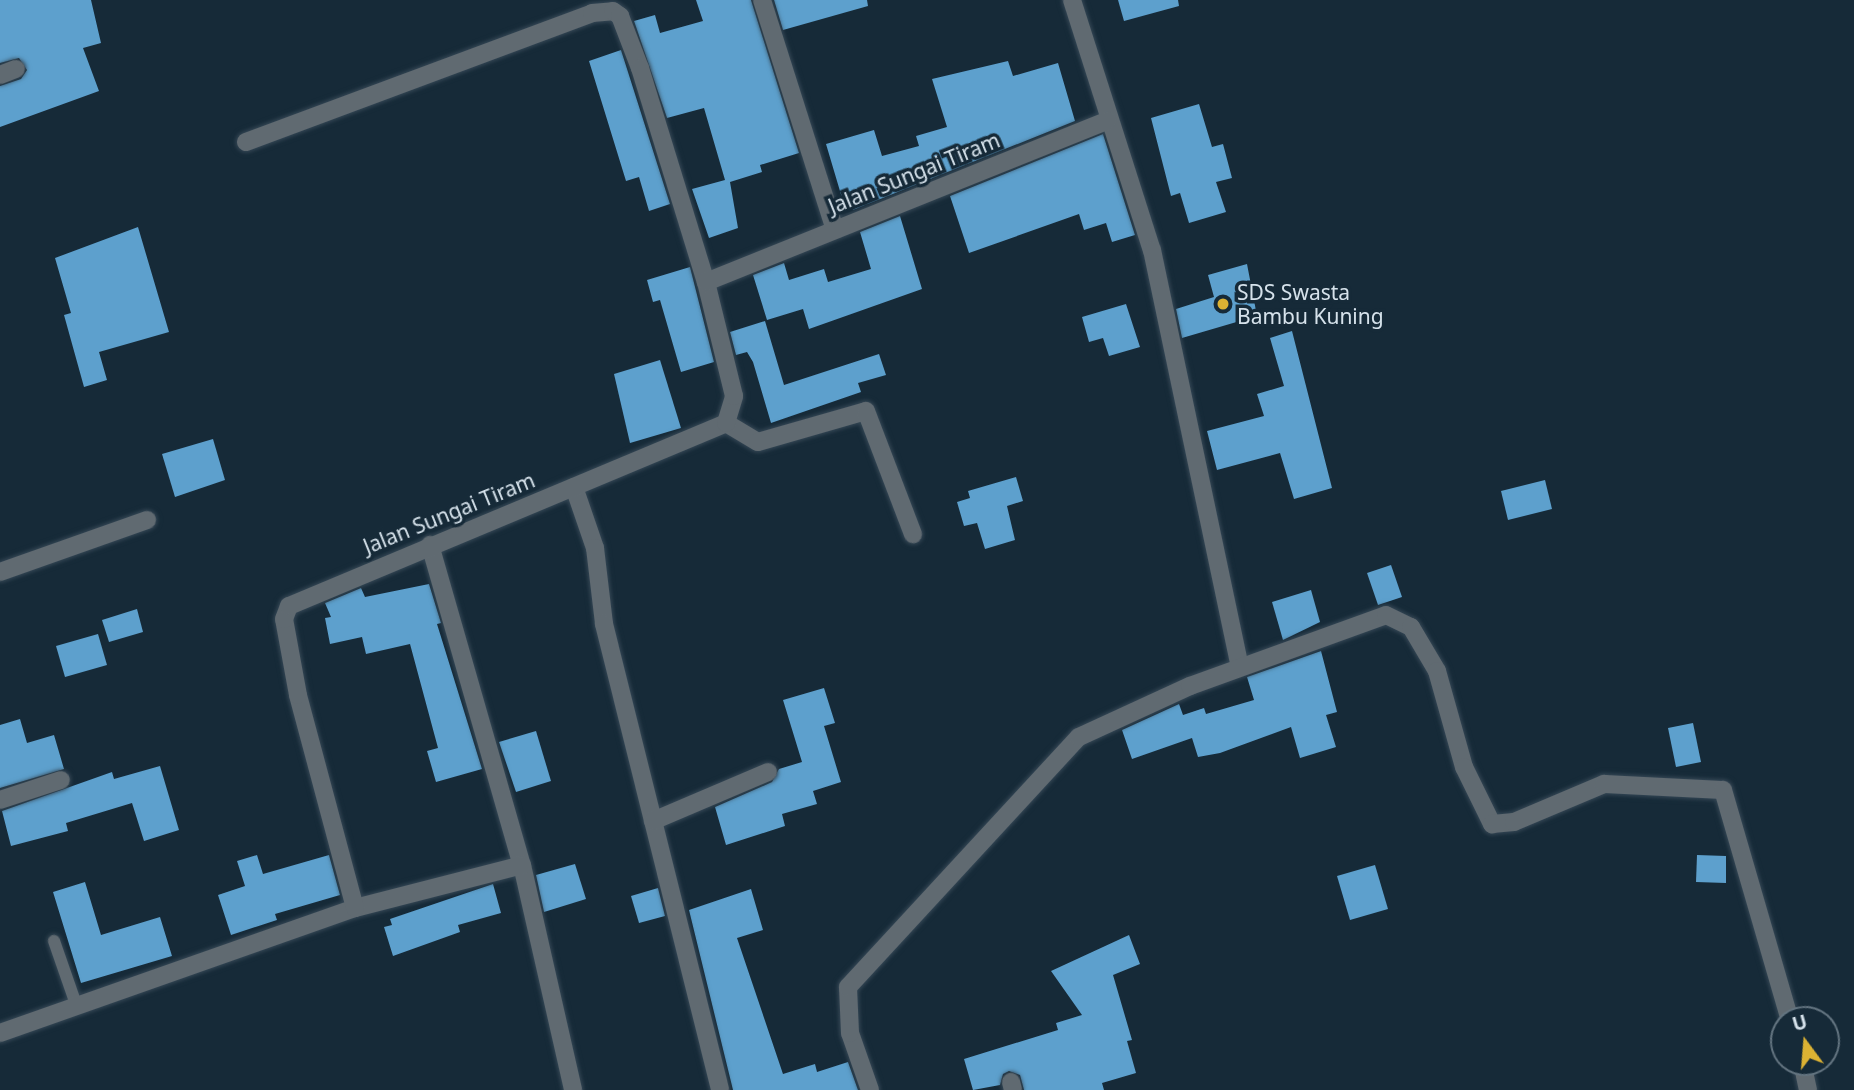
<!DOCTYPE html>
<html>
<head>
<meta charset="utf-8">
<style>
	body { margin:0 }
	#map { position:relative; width:1854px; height:1090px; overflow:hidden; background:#162a38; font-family:"Noto Sans",sans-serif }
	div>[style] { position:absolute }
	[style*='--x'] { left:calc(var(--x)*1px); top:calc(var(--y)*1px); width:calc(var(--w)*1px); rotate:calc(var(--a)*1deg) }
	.building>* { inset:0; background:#5da0cd }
	.roads { filter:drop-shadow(0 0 2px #354755) drop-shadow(0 0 2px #354755) }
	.lane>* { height:12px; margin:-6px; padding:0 6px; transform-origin:6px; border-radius:6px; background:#606a71 }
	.street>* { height:18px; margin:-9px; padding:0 9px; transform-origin:9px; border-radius:9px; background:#606a71 }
	.dots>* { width:19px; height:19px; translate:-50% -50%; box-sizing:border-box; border:4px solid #162a38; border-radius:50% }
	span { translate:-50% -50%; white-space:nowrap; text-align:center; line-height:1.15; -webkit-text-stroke:7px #162a38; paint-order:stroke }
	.street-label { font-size:21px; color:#d6e2eb }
	.poi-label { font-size:21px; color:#d6e2eb }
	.left { translate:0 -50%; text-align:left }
	.north { position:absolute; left:1770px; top:1006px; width:70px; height:70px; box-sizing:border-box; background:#162a38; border:2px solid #637480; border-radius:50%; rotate:344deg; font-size:19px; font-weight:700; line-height:28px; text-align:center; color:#d6e2eb }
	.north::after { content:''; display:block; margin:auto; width:24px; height:32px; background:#dcb233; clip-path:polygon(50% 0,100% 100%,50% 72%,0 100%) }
</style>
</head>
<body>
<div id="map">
	<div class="building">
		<div style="clip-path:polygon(0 0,91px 0,101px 43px,83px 48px,99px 91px,0 127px,0 86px,21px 79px,27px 70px,19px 58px,0 63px)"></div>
		<div style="clip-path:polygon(696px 0,751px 0,799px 153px,760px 165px,762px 172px,730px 182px,738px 228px,709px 238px,692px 189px,725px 180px,704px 108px,667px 118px,634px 21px,655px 15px,660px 33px,703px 21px)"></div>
		<div style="clip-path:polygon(774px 0,867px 0,868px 6px,783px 30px)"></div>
		<div style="clip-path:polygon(1118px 0,1178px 0,1179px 6px,1124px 21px)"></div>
		<div style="clip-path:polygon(621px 50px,670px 204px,649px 211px,639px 177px,626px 181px,589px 61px)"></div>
		<div style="clip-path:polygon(1008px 61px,1013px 76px,1058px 63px,1075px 121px,853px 210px,852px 206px,845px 208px,826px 144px,874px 130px,882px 156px,919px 146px,916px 136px,947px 127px,932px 79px)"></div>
		<div style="clip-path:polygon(1199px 104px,1212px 147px,1223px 144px,1232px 178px,1216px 182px,1226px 212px,1189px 223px,1180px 193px,1171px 196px,1151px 118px)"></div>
		<div style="clip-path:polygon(1103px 134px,1135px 235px,1112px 242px,1106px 223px,1084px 230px,1079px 214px,969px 253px,950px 196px)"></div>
		<div style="clip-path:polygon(900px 216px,922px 289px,809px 329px,803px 309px,767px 320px,753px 275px,784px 263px,789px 280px,824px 269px,828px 282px,871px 269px,860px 232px)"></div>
		<div style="clip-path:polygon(138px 227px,169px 332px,99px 352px,107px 380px,84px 387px,64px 315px,71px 313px,55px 258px)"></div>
		<div style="clip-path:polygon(1247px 264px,1257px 316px,1182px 338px,1176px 309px,1214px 297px,1208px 275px)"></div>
		<div style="clip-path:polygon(690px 267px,714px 362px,681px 372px,660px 300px,653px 302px,647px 280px)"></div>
		<div style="clip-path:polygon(1126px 304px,1140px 347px,1109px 356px,1103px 338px,1089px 342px,1082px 317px)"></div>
		<div style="clip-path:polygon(765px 321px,784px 385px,879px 354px,886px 375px,858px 383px,861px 392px,771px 423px,753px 362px,747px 352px,736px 355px,730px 332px)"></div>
		<div style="clip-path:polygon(1292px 331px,1332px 488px,1294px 499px,1280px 453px,1217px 470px,1207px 431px,1264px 416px,1257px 394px,1284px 386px,1270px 338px)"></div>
		<div style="clip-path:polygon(660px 360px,681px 428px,630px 443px,614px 374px)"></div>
		<div style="clip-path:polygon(213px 439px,225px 480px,175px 497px,162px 454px)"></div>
		<div style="clip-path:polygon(1016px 477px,1023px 501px,1007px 506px,1015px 540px,985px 549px,977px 523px,964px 526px,957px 502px,970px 498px,968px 491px)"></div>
		<div style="clip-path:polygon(1545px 480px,1552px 509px,1508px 520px,1501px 491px)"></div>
		<div style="clip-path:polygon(1391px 565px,1402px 597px,1378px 605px,1367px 573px)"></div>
		<div style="clip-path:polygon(429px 584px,441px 623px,437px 624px,482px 769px,436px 782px,427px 751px,438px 748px,410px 644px,366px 654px,362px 637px,330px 644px,325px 618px,331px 617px,325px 603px,361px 588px,365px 597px)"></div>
		<div style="clip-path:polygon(1311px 590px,1320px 622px,1283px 640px,1272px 602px)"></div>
		<div style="clip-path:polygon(137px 609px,143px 632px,109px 642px,102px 620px)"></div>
		<div style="clip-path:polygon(98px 634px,107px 665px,65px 677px,56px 646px)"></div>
		<div style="clip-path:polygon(1321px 651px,1337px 712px,1326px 715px,1336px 747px,1300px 758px,1291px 727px,1220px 753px,1198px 757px,1192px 738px,1132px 759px,1122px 730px,1179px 704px,1183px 715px,1204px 708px,1206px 714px,1254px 700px,1247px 677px)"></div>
		<div style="clip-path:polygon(824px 688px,835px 723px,824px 726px,841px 782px,813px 791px,817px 804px,782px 814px,785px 826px,726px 845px,715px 807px,772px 782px,779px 769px,802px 762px,783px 700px)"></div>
		<div style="clip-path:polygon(20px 719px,27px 743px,54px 735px,64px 769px,0 788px,0 725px)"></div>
		<div style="clip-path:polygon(1693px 723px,1701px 762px,1676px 767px,1668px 728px)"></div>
		<div style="clip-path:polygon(536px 731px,551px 781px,516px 792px,499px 742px)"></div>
		<div style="clip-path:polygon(160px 766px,179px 830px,144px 841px,132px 803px,66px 823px,68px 831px,11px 846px,2px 811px,112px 772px,114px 779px)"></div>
		<div style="clip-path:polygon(257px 855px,263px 874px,329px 855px,340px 895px,275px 914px,277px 920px,231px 935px,218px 895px,245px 886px,237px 861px)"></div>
		<div style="clip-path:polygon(1697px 855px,1726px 856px,1726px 883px,1696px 882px)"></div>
		<div style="clip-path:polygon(575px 864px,586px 899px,544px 912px,536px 875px)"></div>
		<div style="clip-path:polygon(1375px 865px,1388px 909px,1350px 920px,1337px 876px)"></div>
		<div style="clip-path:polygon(85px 882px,101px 935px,160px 917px,172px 956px,81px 983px,53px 892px)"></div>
		<div style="clip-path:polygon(493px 884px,501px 913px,458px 925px,460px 932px,393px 956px,384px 927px,392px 925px,390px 919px)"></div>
		<div style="clip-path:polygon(658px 888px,665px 916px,639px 923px,631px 896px)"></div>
		<div style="clip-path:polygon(751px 889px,763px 930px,737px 938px,783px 1074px,815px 1064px,817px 1072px,848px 1062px,858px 1090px,733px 1090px,689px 910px)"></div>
		<div style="clip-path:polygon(1129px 935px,1140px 964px,1113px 975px,1132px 1040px,1127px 1041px,1136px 1073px,1102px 1083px,1104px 1090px,1024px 1090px,1020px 1075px,1009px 1071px,1003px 1074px,1000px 1085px,973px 1090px,964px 1059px,1058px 1030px,1056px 1023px,1082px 1015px,1051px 971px)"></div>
	</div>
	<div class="roads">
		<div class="lane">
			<div style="--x:54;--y:941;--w:67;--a:70.8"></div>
		</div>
		<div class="street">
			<div style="--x:762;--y:0;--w:241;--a:72.4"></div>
			<div style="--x:1072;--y:0;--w:262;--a:72.3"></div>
			<div style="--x:1152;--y:250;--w:426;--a:78.1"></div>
			<div style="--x:0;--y:75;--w:17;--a:-21"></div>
			<div style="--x:246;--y:142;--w:369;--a:-20.4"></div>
			<div style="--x:592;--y:13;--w:21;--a:-5"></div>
			<div style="--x:613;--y:11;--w:9;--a:36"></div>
			<div style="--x:620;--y:16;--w:56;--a:69"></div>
			<div style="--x:640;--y:68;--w:224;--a:72.9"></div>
			<div style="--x:726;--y:423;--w:37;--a:31"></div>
			<div style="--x:758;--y:442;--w:112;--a:-16"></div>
			<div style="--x:866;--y:411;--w:132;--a:69.1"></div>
			<div style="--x:574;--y:487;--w:65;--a:71"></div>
			<div style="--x:595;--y:548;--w:77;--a:83.2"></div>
			<div style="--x:604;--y:624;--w:480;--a:76"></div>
			<div style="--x:430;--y:545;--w:333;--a:74"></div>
			<div style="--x:522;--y:865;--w:231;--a:77.2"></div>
			<div style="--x:0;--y:572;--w:156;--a:-19.5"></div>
			<div style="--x:0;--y:800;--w:64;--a:-18.2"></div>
			<div style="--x:653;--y:821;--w:125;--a:-23.1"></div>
			<div style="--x:355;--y:908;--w:172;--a:-14.4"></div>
			<div style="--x:0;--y:1033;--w:376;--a:-19.4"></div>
			<div style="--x:355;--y:908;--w:220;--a:-105"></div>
			<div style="--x:298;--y:695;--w:77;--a:-100.4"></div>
			<div style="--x:284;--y:619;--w:14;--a:-69"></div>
			<div style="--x:289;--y:606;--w:474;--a:-22.7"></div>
			<div style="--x:726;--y:423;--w:28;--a:-73"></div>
			<div style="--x:734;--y:396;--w:117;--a:-103.8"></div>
			<div style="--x:706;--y:282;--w:433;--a:-21.9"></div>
			<div style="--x:1802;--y:1062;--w:29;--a:78"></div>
			<div style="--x:1011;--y:1082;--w:8;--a:76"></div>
			<div style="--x:870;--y:1090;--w:60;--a:-109.3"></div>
			<div style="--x:850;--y:1033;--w:46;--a:-92.5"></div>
			<div style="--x:848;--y:987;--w:340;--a:-47.3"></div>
			<div style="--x:1079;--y:737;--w:122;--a:-24.7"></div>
			<div style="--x:1190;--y:686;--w:208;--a:-19.9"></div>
			<div style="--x:1386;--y:615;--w:28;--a:26"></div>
			<div style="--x:1411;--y:627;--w:51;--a:59.4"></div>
			<div style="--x:1437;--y:671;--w:100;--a:74.3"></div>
			<div style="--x:1464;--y:767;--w:64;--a:63.8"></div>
			<div style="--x:1492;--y:824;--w:22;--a:-5"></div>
			<div style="--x:1514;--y:822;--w:98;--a:-22.9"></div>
			<div style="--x:1604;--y:784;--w:119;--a:2.9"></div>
			<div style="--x:1723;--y:790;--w:240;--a:73.8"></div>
		</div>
	</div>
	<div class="dots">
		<div style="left:1223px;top:304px;background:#dcb233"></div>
	</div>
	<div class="street-label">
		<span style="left:914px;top:173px;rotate:-22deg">Jalan Sungai Tiram</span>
		<span style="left:449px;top:513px;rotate:-22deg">Jalan Sungai Tiram</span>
	</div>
	<div class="poi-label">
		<span class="left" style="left:1237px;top:304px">SDS Swasta<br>Bambu Kuning</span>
	</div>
	<div class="north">U</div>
</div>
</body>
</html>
